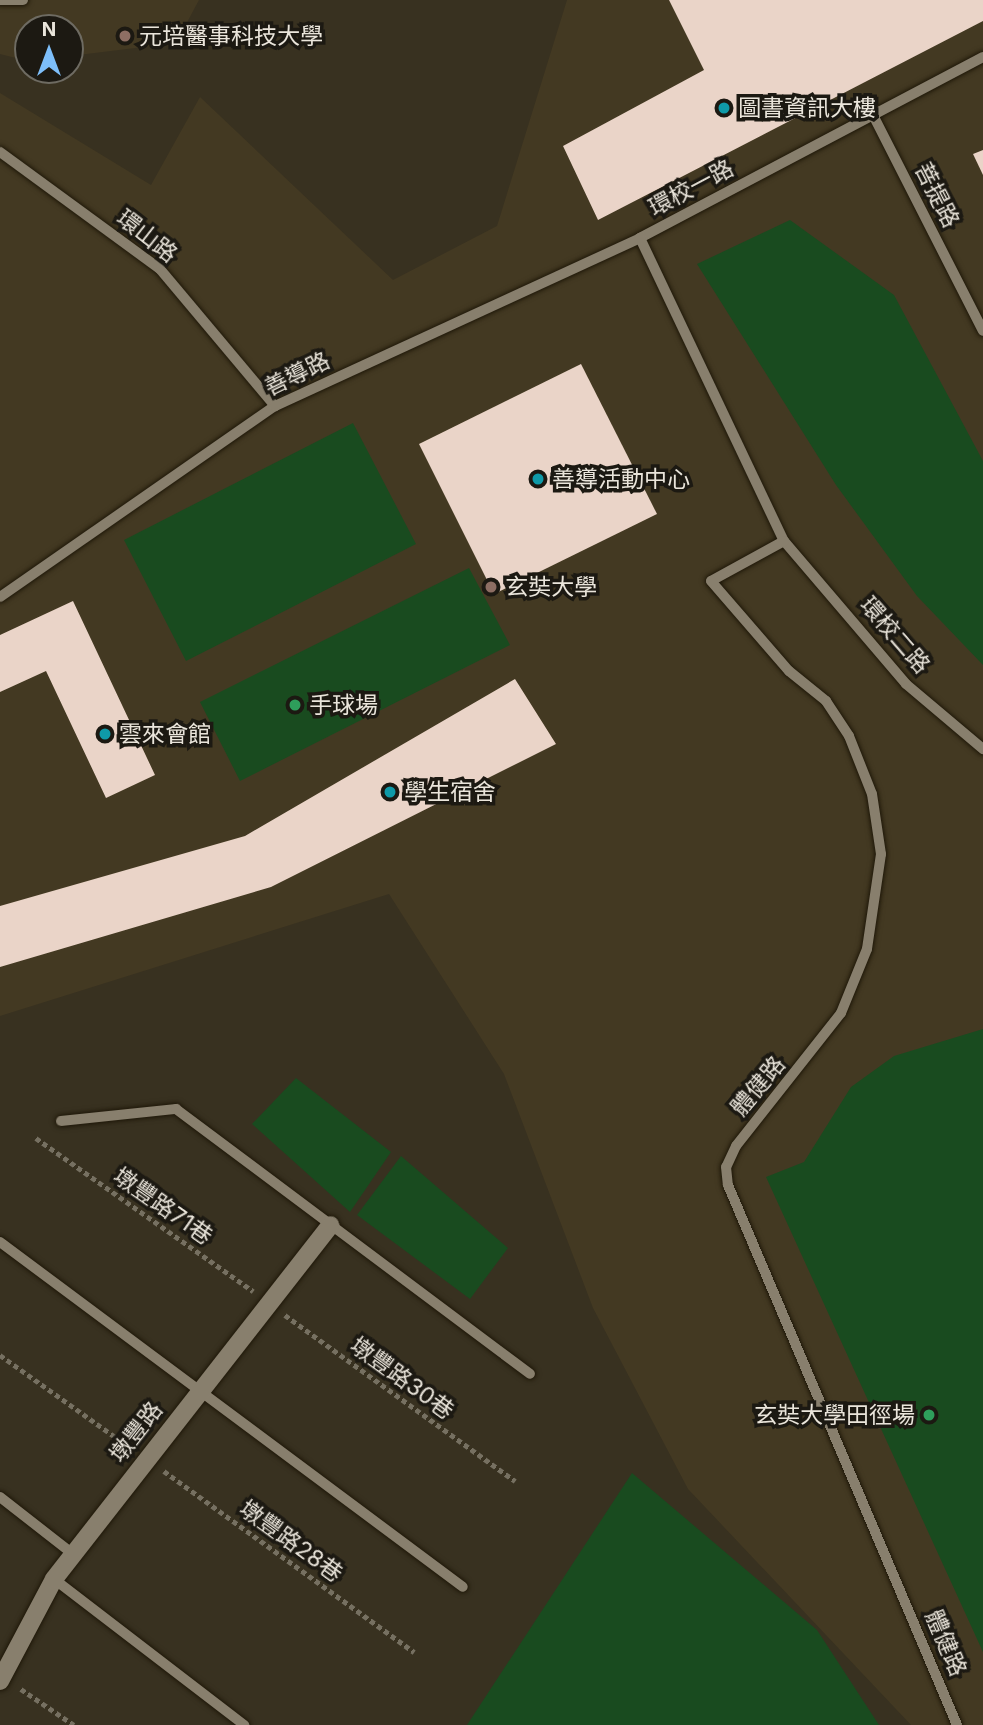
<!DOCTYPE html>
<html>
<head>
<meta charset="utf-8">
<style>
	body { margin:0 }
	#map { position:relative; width:983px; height:1725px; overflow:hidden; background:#383120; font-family:Inter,"Noto Sans TC",sans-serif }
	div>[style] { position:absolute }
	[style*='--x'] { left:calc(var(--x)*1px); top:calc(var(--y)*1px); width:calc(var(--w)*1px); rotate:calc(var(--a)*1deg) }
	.built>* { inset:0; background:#433922 }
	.green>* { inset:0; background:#194b1f }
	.building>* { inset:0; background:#ead4c8 }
	.path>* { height:4.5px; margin-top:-2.25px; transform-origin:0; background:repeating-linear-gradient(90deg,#767061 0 5px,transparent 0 8.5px) }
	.roads { filter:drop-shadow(0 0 2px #1f1809) drop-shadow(0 0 2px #1f1809) }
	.service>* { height:10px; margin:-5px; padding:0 5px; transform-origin:5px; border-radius:5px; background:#887f6d }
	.minor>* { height:18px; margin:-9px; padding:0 9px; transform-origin:9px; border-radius:9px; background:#887f6d }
	.dots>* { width:19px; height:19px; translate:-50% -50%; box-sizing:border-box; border:4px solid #1c1912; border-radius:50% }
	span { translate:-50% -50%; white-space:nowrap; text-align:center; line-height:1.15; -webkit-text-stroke:7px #1c1912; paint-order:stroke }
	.poi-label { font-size:23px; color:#eae5db }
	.left { translate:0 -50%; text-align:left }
	.right { translate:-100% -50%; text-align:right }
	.street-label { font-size:23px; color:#eae5db }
	.north { position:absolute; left:14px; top:14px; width:70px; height:70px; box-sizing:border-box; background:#1c1912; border:2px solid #6e6b62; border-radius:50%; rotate:0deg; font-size:19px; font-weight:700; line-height:28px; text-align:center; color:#eae5db }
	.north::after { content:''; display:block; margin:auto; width:24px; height:32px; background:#7dbef9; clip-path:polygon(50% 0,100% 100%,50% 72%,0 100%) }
</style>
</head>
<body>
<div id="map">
	<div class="built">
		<div style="clip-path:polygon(0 0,199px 0,176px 43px,70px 56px,70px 28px,28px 28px,28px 61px,0 54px)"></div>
		<div style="clip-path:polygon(567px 0,983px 0,983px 1725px,911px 1725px,688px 1489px,593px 1308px,504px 1074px,389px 894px,0 1016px,0 93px,151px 185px,200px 97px,393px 280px,497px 226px)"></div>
	</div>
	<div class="green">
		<div style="clip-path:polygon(790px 220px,894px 295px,983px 461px,983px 665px,917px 596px,836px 485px,697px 264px)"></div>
		<div style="clip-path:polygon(353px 423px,416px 544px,186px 661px,124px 540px)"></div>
		<div style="clip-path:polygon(469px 568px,510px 645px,240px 781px,200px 702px)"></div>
		<div style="clip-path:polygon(983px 1029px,983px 1652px,766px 1177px,804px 1162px,851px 1087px,894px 1056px)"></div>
		<div style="clip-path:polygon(296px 1078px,391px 1152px,350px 1212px,252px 1124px)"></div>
		<div style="clip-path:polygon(401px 1156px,508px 1248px,470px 1299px,357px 1215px)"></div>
		<div style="clip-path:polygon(632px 1473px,817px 1630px,879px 1725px,467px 1725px)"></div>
	</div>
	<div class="building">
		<div style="clip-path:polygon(669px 0,983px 0,983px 21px,598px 220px,563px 146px,704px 70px)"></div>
		<div style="clip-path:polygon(983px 150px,983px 175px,973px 154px)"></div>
		<div style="clip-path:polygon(581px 364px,657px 514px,494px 594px,419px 444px)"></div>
		<div style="clip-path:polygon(73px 601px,155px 775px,106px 798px,46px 671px,0 692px,0 635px)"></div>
		<div style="clip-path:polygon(515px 679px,556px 744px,271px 887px,0 967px,0 906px,245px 836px)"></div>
	</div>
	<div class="path">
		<div style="--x:36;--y:1138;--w:266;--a:35.2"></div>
		<div style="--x:285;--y:1315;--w:284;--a:35.8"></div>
		<div style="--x:0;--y:1355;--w:161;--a:35.4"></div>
		<div style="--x:164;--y:1471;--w:309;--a:35.9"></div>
		<div style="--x:21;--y:1689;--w:64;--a:34.2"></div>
	</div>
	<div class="roads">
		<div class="service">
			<div style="--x:0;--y:0;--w:23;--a:0"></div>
			<div style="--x:983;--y:57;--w:388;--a:152.2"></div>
			<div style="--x:640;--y:238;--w:335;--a:64.6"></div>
			<div style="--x:784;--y:541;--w:188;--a:49.5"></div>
			<div style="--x:906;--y:684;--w:101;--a:40.2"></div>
			<div style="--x:873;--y:115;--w:242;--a:63"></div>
			<div style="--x:0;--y:152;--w:198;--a:36.2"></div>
			<div style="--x:160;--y:269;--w:179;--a:50"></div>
			<div style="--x:784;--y:541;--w:83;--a:151.3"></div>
			<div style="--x:711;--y:581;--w:119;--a:49.1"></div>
			<div style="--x:789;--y:671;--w:48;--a:39"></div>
			<div style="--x:826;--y:701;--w:42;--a:56.7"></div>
			<div style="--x:849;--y:736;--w:62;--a:68.4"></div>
			<div style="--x:872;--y:794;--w:61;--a:81.5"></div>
			<div style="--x:881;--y:854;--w:96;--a:98.4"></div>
			<div style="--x:867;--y:949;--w:69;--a:112.1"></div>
			<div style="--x:841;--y:1013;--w:169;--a:128.3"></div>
			<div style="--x:736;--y:1146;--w:23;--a:115"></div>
			<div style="--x:726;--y:1167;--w:18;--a:84"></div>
			<div style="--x:728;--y:1185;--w:587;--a:67.02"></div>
			<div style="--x:0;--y:597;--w:335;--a:-34.8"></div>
			<div style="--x:275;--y:406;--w:402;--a:-24.7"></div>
			<div style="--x:61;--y:1121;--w:116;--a:-6"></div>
			<div style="--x:176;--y:1109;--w:442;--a:36.8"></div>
			<div style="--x:0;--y:1242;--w:577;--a:36.69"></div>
			<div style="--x:0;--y:1497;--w:93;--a:38"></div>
			<div style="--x:54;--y:1579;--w:240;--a:37.5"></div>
		</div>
		<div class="minor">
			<div style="--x:0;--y:1681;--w:115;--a:-62.1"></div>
			<div style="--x:54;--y:1579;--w:449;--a:-52"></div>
		</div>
	</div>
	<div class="dots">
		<div style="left:125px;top:36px;background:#8d6e63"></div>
		<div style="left:724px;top:108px;background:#0f9aa8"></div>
		<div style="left:538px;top:479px;background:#0f9aa8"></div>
		<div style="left:491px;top:587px;background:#8d6e63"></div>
		<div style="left:295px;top:705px;background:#2e9e5b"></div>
		<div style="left:105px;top:734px;background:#0f9aa8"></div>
		<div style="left:390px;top:792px;background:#0f9aa8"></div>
		<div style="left:929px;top:1415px;background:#2e9e5b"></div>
	</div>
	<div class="poi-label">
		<span class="left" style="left:139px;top:36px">元培醫事科技大學</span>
		<span class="left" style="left:738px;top:108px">圖書資訊大樓</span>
		<span class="left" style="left:552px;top:479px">善導活動中心</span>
		<span class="left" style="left:505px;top:587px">玄奘大學</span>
		<span class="left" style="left:309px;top:705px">手球場</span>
		<span class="left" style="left:119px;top:734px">雲來會館</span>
		<span class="left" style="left:404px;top:792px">學生宿舍</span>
		<span class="right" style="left:915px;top:1415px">玄奘大學田徑場</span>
	</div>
	<div class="street-label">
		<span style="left:691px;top:188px;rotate:-28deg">環校一路</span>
		<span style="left:937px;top:195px;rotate:63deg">菩提路</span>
		<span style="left:147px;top:236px;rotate:38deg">環山路</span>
		<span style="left:297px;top:374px;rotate:-26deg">善導路</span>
		<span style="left:895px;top:635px;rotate:49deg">環校二路</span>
		<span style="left:758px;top:1086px;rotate:-50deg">體健路</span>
		<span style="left:163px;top:1206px;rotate:35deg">墩豐路71巷</span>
		<span style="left:402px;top:1378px;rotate:36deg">墩豐路30巷</span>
		<span style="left:136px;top:1432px;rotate:-52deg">墩豐路</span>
		<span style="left:291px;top:1541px;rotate:36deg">墩豐路28巷</span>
		<span style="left:946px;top:1643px;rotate:67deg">體健路</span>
	</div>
	<div class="north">N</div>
</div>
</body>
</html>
